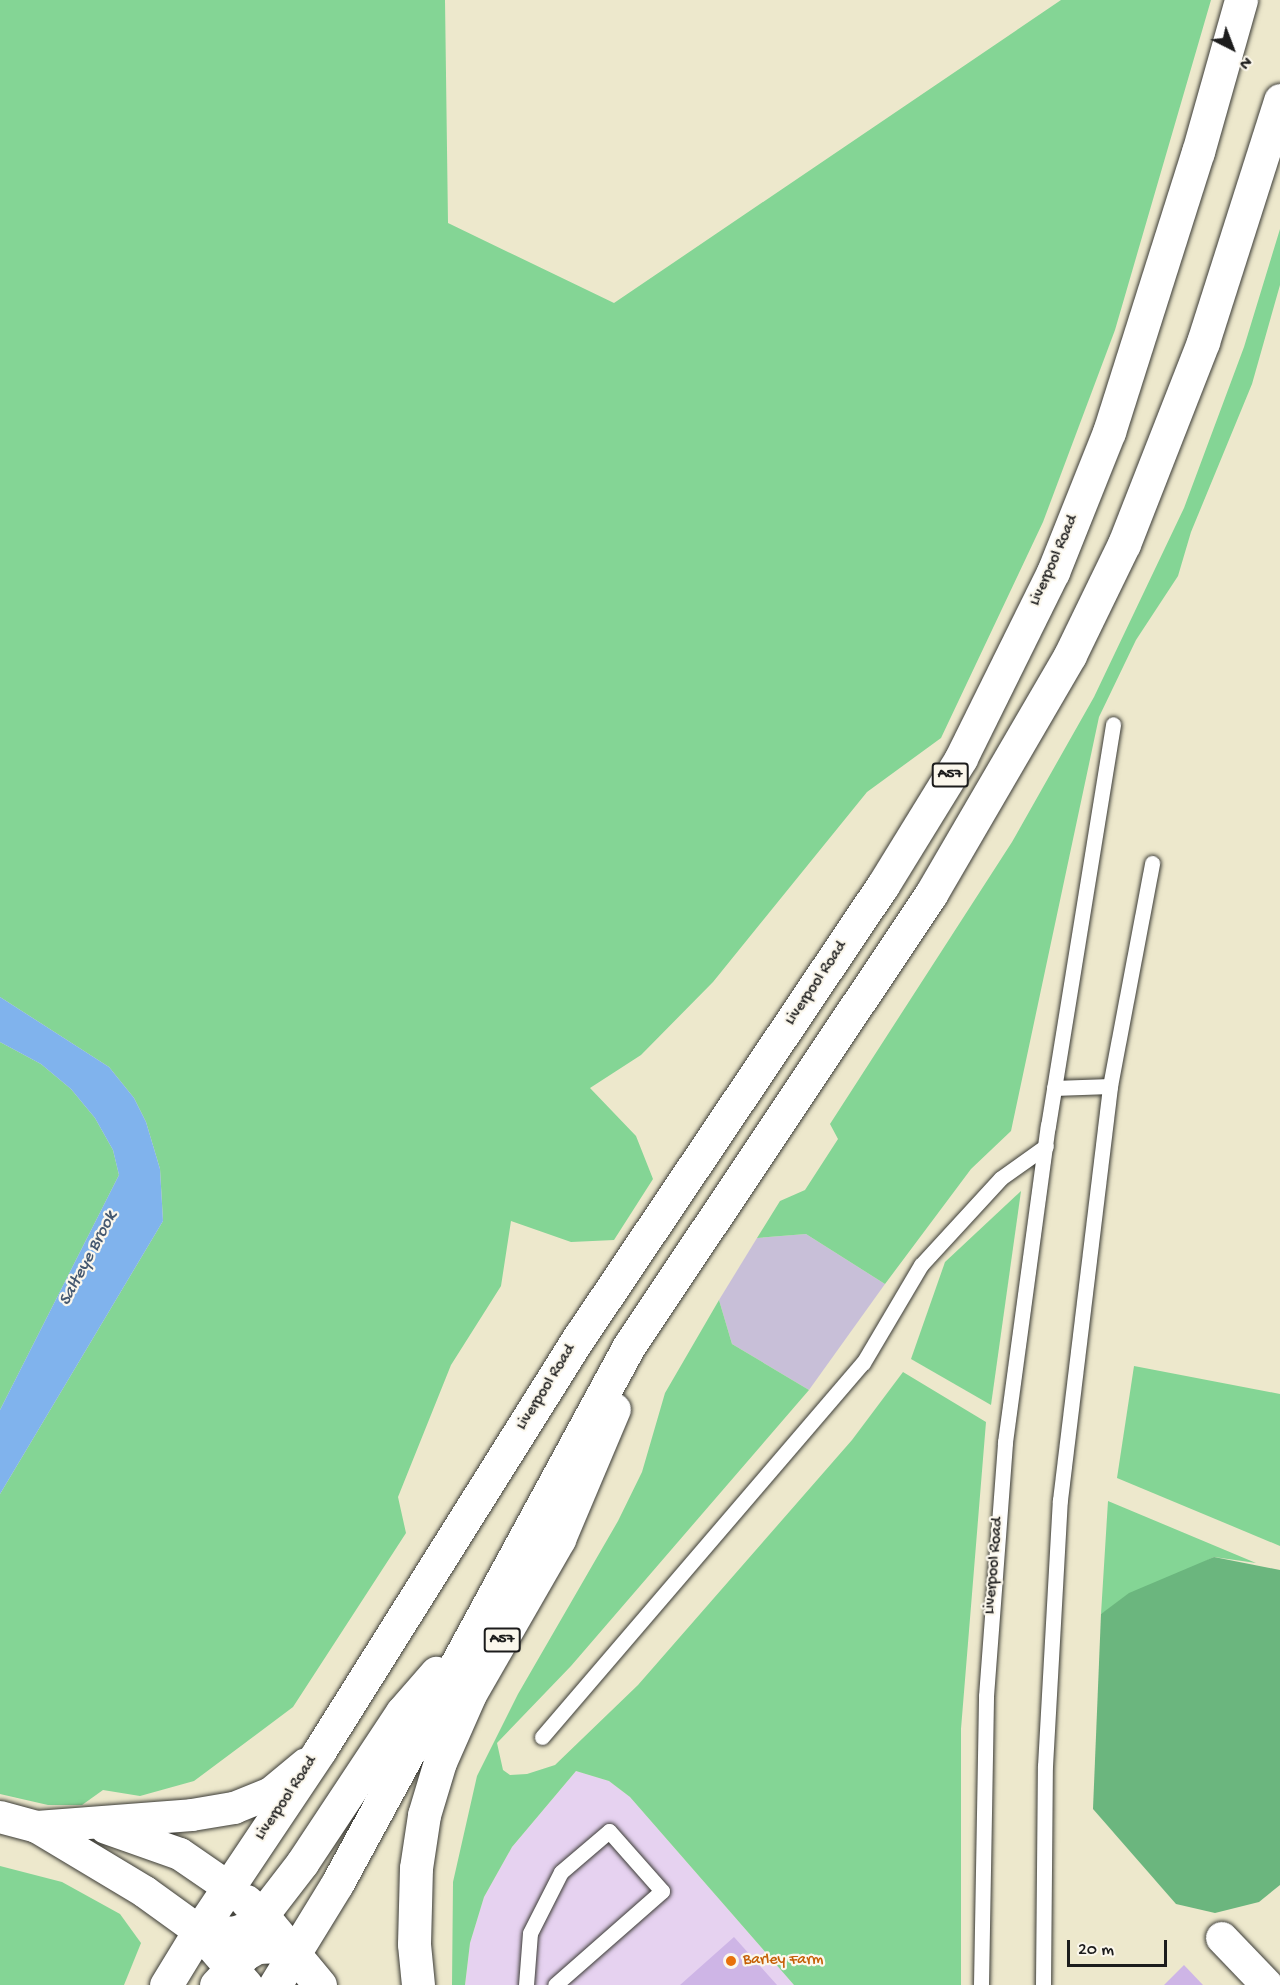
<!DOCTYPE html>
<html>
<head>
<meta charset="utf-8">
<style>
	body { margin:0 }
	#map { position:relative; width:1280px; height:1985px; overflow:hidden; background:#ede8cc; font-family:"Gochi Hand",sans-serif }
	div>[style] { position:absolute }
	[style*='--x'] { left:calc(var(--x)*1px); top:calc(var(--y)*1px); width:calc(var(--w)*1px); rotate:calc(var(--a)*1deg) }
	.built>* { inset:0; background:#e6d2f0 }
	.industrial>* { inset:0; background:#c8bfd8 }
	.green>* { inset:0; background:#84d595 }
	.forest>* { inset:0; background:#6bb67e }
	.water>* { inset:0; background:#80b3ed }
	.building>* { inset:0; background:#ceb5e6 }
	.roads { filter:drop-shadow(0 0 2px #3b3b36) drop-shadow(0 0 2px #3b3b36) }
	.lane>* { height:15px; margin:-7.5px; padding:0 7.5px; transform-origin:7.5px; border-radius:7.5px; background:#fff }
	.street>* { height:32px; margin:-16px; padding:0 16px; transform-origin:16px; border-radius:16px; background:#fff }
	.secondary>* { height:33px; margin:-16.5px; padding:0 16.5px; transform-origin:16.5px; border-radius:16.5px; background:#fff }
	.highway>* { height:33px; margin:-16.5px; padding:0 16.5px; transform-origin:16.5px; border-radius:16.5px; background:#fff }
	.dots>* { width:16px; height:16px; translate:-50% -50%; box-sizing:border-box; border:3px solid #fbf7ec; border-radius:50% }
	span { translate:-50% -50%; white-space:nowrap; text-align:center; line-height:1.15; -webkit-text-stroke:4.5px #fbf7ec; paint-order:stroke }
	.shield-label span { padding:2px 4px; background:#fbf7ec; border:2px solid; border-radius:4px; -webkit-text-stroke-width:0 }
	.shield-label { font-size:15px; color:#1c1c1c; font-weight:700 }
	.street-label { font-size:16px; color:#1c1c1c }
	.food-label { font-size:16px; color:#c56008 }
	.left { translate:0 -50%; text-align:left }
	.water-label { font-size:18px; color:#445870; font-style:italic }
	.north { position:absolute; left:1202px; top:18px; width:60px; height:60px; -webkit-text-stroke:4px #fbf7ec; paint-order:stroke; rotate:138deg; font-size:16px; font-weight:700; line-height:24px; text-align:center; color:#1c1c1c }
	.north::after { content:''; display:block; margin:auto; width:21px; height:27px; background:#1c1c1c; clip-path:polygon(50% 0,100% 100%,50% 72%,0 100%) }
	.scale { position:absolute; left:1067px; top:1940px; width:100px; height:27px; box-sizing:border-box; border:3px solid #1c1c1c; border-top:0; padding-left:8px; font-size:18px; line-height:21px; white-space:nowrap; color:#1c1c1c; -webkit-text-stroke:4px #fbf7ec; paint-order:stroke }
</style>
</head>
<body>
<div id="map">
	<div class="built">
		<div style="clip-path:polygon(576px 1771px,609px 1781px,630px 1797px,794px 1985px,465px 1985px,470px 1943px,484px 1897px,512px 1847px)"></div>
	</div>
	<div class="industrial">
		<div style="clip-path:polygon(806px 1234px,885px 1284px,809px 1390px,732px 1344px,719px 1300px,757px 1238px)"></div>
	</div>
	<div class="green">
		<div style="clip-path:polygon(0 0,445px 0,448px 223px,614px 303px,1061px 0,1211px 0,1115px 330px,1043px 522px,941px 738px,867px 792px,713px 982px,641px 1055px,590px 1088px,636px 1136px,653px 1179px,614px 1240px,571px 1242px,511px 1221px,501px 1286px,451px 1365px,398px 1497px,406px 1533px,293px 1707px,194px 1781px,140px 1796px,103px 1790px,82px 1805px,48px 1805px,0 1794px,0 1494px,163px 1221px,160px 1169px,146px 1122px,134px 1098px,109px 1067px,0 997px)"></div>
		<div style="clip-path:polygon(1280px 229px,1280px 285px,1252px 384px,1191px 532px,1178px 576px,1136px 640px,1099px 717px,1011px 1131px,971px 1169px,885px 1284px,806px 1234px,757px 1238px,780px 1201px,805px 1190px,838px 1139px,830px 1124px,1012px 842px,1094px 697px,1184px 508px,1244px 347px)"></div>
		<div style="clip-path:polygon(0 1042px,41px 1064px,71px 1089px,95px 1118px,113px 1150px,119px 1175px,0 1410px)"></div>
		<div style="clip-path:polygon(1021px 1191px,991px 1405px,911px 1359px,945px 1262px)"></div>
		<div style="clip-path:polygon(719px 1300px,732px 1344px,809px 1390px,571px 1666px,497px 1743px,503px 1770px,510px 1775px,527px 1774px,555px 1765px,638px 1685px,852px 1440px,903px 1372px,986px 1422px,961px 1729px,961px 1985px,794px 1985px,630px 1797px,609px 1781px,576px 1771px,512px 1847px,484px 1897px,470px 1943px,465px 1985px,452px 1985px,453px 1882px,477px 1776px,518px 1694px,618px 1521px,642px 1472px,665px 1393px)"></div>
		<div style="clip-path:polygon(1134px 1366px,1280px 1394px,1280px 1546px,1117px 1478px)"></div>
		<div style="clip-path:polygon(1108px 1501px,1256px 1563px,1214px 1557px,1101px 1614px)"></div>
		<div style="clip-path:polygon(0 1866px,62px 1882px,120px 1914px,141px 1943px,124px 1985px,0 1985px)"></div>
	</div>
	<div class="forest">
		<div style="clip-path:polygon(1214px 1557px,1280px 1570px,1280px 1885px,1259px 1902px,1215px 1913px,1176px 1904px,1093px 1809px,1101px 1614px,1129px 1593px)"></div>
	</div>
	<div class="water">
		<div style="clip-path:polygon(0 997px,109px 1067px,134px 1098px,146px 1122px,160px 1169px,163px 1221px,0 1494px,0 1410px,119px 1175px,113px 1150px,95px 1118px,71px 1089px,41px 1064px,0 1042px)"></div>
	</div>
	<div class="building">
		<div style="clip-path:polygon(734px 1937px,777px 1985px,680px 1985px)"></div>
		<div style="clip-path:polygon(1184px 1965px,1203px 1985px,1164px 1985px)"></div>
	</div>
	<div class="roads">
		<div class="lane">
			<div style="--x:1054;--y:1088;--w:56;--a:-2"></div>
			<div style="--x:542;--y:1737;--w:493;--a:-49.4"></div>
			<div style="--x:863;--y:1363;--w:114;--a:-59.4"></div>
			<div style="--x:921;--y:1265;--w:118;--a:-47.4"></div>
			<div style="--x:1001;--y:1178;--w:55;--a:-35.4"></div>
			<div style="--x:526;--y:1985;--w:52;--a:-85.6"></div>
			<div style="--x:530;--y:1933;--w:68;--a:-63.1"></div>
			<div style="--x:561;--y:1872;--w:63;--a:-40.5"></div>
			<div style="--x:609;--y:1831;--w:80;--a:48.5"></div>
			<div style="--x:662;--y:1891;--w:142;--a:138.7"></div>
			<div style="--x:981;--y:1985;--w:289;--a:-89"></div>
			<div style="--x:986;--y:1696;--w:255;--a:-85.7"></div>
			<div style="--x:1005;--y:1442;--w:319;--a:-82.3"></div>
			<div style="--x:1048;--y:1126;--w:407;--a:-80.8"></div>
			<div style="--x:1043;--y:1985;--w:219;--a:-89.5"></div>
			<div style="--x:1045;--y:1766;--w:266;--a:-86.8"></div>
			<div style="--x:1060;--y:1500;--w:417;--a:-83.1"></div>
			<div style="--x:1110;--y:1086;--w:227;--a:-79.3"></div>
		</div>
		<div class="street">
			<div style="--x:0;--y:1817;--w:38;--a:15"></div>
			<div style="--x:37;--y:1827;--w:126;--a:31"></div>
			<div style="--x:145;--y:1892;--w:67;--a:35.8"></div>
			<div style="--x:37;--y:1827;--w:155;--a:-4.4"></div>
			<div style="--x:192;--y:1815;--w:43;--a:-9.5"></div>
			<div style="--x:234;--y:1808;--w:40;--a:-22"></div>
			<div style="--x:271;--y:1793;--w:45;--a:-39.6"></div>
			<div style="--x:106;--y:1828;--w:78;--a:19.4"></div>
			<div style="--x:180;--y:1854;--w:58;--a:34.5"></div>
			<div style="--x:1222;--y:1938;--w:65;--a:46.2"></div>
		</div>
		<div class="secondary">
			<div style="--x:166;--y:1985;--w:63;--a:-58.6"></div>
			<div style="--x:216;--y:1985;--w:42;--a:-46.9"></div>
			<div style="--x:245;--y:1954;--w:14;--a:-30"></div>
			<div style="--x:257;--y:1947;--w:25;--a:-2"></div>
			<div style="--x:282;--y:1946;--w:16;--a:30"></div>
		</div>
		<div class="highway">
			<div style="--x:246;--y:1901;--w:21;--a:41"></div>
			<div style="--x:262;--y:1915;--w:91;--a:50.4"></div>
			<div style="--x:199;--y:1931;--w:218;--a:-56.2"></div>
			<div style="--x:320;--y:1750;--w:489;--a:-57.9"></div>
			<div style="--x:580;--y:1336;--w:543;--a:-56.11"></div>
			<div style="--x:883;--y:885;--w:149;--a:-58.4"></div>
			<div style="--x:961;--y:758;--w:208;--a:-63.7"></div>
			<div style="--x:1053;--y:572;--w:151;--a:-68.2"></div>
			<div style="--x:1109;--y:432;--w:294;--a:-72.4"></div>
			<div style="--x:1198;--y:152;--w:158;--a:-74.2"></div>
			<div style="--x:199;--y:1931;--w:35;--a:3"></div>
			<div style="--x:234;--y:1933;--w:17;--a:-21"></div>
			<div style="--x:250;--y:1927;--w:17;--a:-45"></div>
			<div style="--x:262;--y:1915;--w:66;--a:-52.4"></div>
			<div style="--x:302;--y:1863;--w:181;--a:-56.5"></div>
			<div style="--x:402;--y:1712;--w:52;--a:-48.9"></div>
			<div style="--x:199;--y:1931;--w:72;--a:49"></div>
			<div style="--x:275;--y:1985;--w:119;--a:-58.5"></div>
			<div style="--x:337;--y:1884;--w:612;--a:-61.51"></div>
			<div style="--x:629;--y:1346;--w:544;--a:-56.25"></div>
			<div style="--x:931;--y:894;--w:276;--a:-59.8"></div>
			<div style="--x:1070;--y:655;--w:123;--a:-64.1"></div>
			<div style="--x:1124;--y:544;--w:217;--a:-68.6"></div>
			<div style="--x:1203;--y:342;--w:254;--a:-72.3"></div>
			<div style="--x:418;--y:1985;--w:41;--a:-95.6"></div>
			<div style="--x:414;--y:1944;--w:76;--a:-88.5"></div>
			<div style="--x:416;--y:1868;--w:54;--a:-81.4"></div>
			<div style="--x:424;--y:1815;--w:55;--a:-73.2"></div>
			<div style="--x:440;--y:1762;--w:74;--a:-66.2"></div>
			<div style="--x:470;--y:1694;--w:179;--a:-60.1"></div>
			<div style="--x:559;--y:1539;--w:141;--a:-67.1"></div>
		</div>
	</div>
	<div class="dots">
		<div style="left:731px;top:1961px;background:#e8710a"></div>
	</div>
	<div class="shield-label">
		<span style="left:950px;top:775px">A57</span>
		<span style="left:502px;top:1640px">A57</span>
	</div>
	<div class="street-label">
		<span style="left:1055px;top:561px;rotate:-66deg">Liverpool Road</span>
		<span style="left:817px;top:984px;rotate:-56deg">Liverpool Road</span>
		<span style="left:547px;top:1388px;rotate:-58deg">Liverpool Road</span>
		<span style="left:995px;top:1566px;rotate:-85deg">Liverpool Road</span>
		<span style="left:287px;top:1799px;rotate:-56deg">Liverpool Road</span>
	</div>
	<div class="food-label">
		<span class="left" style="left:743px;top:1961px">Barley Farm</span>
	</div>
	<div class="water-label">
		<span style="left:89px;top:1259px;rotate:-62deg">Salteye Brook</span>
	</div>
	<div class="north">N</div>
	<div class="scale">20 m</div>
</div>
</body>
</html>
